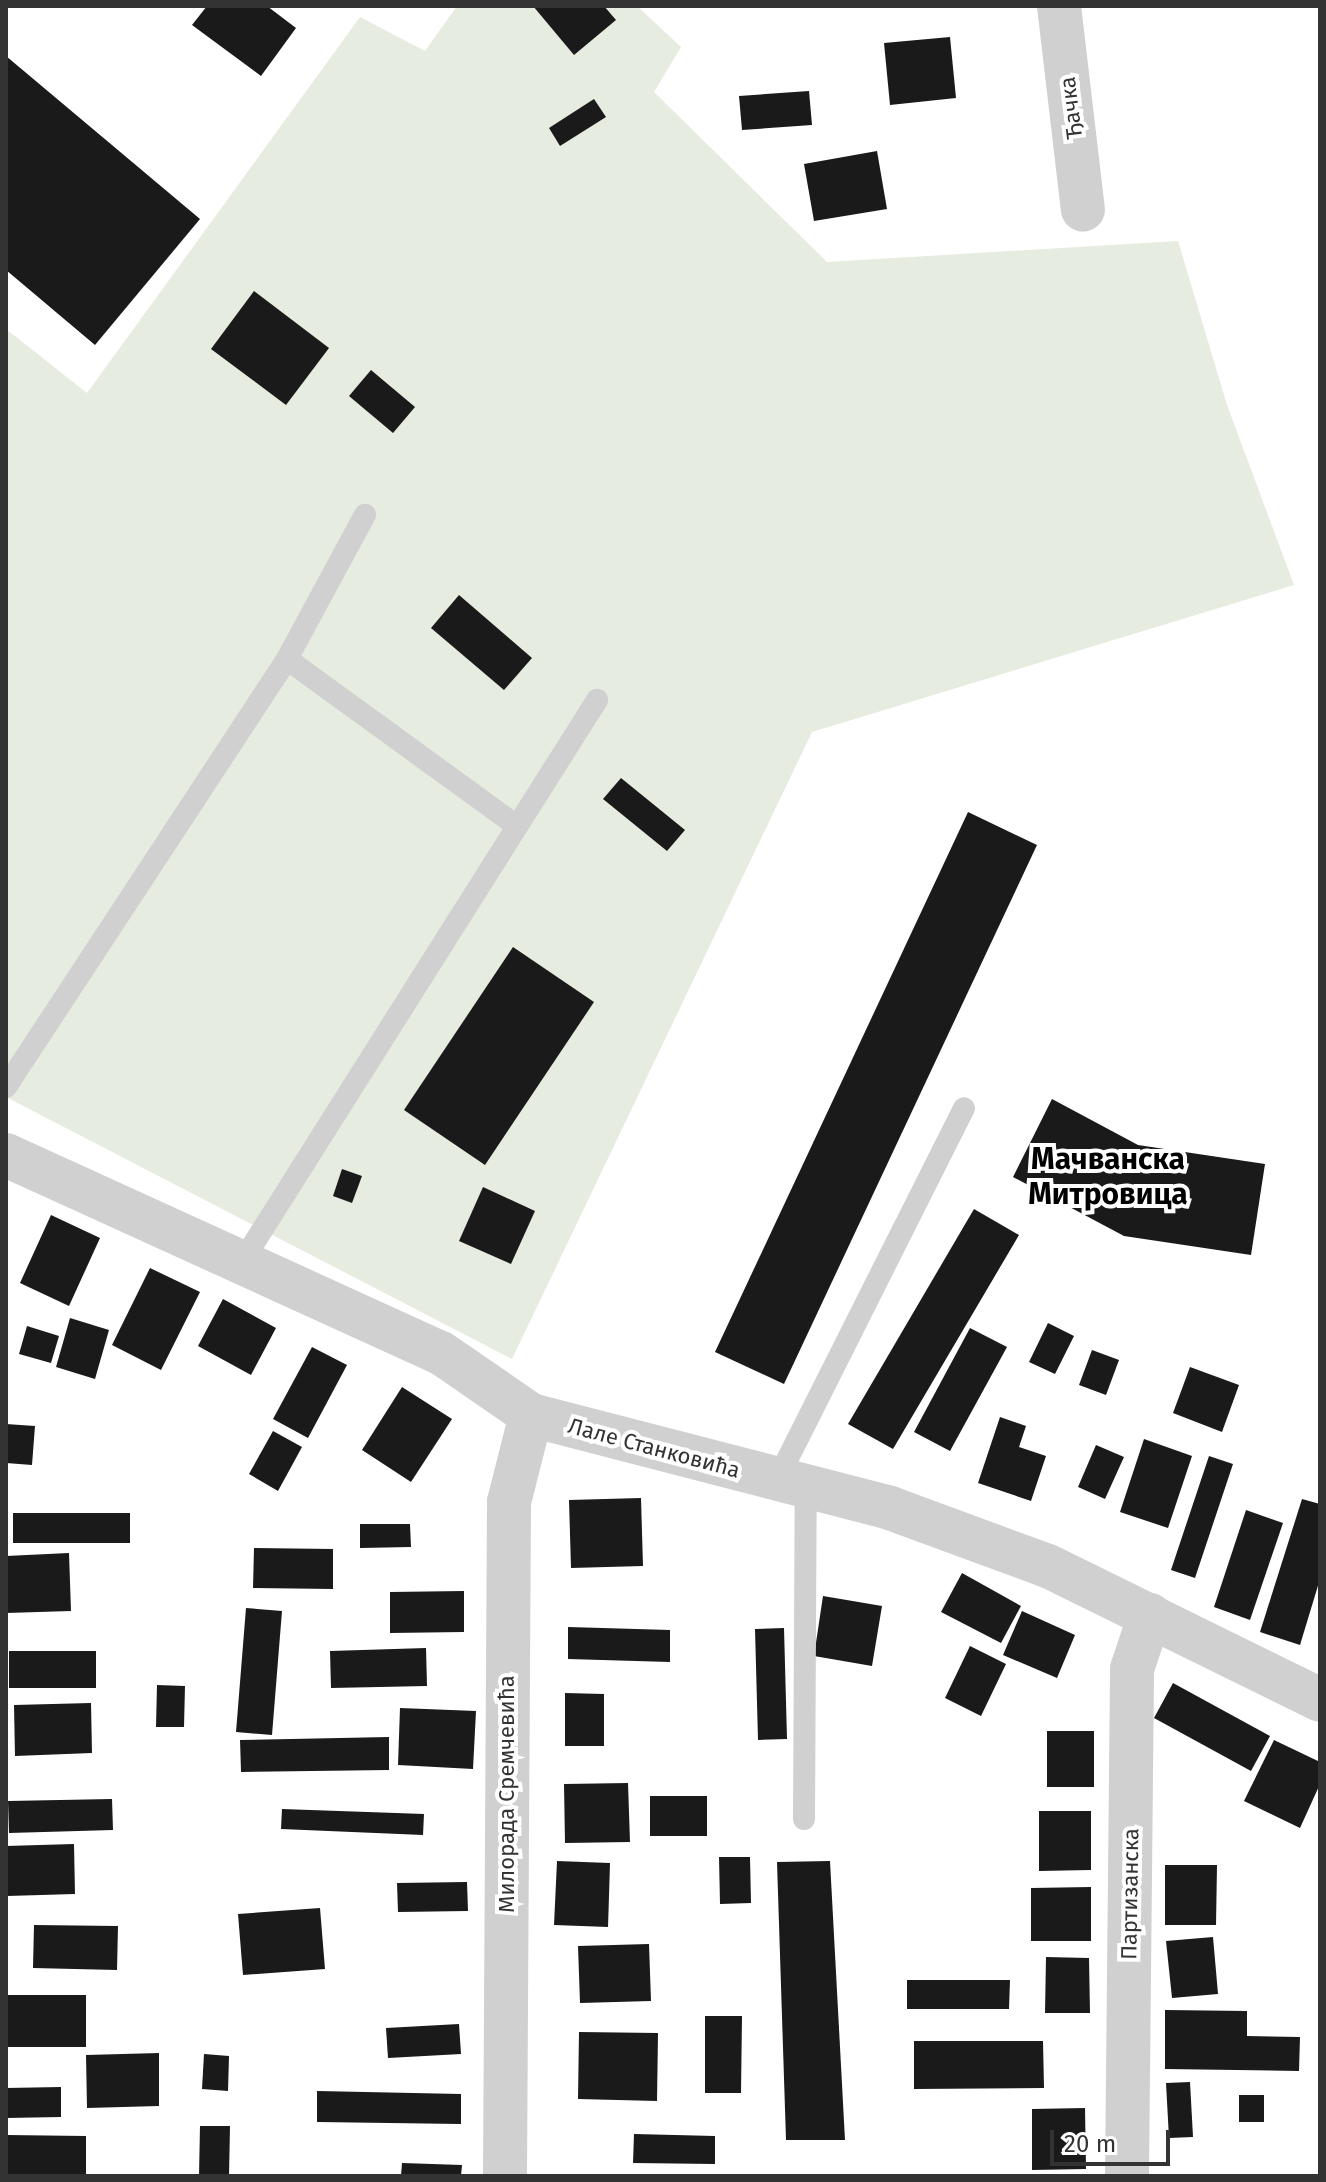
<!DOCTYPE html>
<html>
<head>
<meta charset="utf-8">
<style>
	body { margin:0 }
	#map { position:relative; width:1326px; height:2182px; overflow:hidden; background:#fff; font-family:"Fira Sans",sans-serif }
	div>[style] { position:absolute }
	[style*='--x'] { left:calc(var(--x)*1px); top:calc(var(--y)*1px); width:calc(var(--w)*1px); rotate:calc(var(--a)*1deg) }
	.green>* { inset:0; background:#e6ecdf }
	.building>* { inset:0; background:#1a1a1a }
	.service>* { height:22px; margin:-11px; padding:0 11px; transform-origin:11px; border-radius:11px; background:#d0d0d0 }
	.minor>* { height:44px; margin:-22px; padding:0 22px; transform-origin:22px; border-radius:22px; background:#d0d0d0 }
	span { translate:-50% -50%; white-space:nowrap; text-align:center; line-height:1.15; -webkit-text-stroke:8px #fff; paint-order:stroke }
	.street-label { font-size:22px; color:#333 }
	.district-label { font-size:30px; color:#000; font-weight:700 }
	.frame { position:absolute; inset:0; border:8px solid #333; pointer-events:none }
	.scale { position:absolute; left:1050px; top:2130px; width:120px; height:36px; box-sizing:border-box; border:4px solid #333; border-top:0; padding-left:10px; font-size:24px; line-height:28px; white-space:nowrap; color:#333; -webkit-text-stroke:6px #fff; paint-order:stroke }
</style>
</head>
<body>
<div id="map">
	<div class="green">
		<div style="clip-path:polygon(457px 6px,637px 6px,681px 47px,654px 92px,827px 262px,1178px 241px,1227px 405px,1294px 585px,812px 732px,512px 1359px,6px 1097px,6px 329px,87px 393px,360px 17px,425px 51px)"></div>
	</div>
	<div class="building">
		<div style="clip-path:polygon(207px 6px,267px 6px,296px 28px,261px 76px,192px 25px)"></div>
		<div style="clip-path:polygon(533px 6px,604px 6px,616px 20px,574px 55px)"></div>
		<div style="clip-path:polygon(950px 37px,956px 98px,890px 105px,884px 43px)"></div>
		<div style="clip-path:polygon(6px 56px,200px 219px,95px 345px,6px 270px)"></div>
		<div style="clip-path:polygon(809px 91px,812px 125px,742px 130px,739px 96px)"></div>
		<div style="clip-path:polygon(594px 99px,606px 117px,560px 146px,549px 128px)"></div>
		<div style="clip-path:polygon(877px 151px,887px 209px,814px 221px,804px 164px)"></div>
		<div style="clip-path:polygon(254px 291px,329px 348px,286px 405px,211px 349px)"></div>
		<div style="clip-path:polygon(371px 370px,415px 407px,393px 433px,349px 396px)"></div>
		<div style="clip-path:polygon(459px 595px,532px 658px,504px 690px,431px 628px)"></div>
		<div style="clip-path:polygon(621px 778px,685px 830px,667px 851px,603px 799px)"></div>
		<div style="clip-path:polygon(968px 812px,1037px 845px,784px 1384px,715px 1352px)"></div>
		<div style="clip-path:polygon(513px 947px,594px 1002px,485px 1165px,404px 1110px)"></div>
		<div style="clip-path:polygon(1052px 1099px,1138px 1145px,1265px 1164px,1251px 1255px,1124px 1236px,1013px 1177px)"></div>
		<div style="clip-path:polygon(342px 1169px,362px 1176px,352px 1203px,333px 1196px)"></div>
		<div style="clip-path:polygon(483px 1187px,535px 1211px,511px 1264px,459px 1241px)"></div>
		<div style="clip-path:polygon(974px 1209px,1019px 1235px,893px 1449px,848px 1424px)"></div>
		<div style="clip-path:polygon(51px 1215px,100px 1238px,69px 1306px,20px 1283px)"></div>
		<div style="clip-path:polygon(150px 1268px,200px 1292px,161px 1370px,112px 1345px)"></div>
		<div style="clip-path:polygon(223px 1299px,276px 1328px,251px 1375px,198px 1346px)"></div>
		<div style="clip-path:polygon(70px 1318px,109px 1330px,95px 1379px,56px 1367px)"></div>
		<div style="clip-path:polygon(1048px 1323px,1074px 1336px,1055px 1374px,1029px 1362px)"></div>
		<div style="clip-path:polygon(27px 1326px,59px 1336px,51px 1363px,19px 1354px)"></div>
		<div style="clip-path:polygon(970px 1328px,1007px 1347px,950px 1451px,914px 1432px)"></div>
		<div style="clip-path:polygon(312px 1347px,347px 1365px,308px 1438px,273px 1419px)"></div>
		<div style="clip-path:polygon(1092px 1350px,1119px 1360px,1106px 1395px,1079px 1385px)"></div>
		<div style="clip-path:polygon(1190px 1367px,1239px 1385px,1222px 1432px,1173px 1413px)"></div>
		<div style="clip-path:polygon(402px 1387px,452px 1419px,411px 1482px,362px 1450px)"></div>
		<div style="clip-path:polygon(1000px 1417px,1026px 1426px,1019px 1447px,1046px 1456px,1031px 1501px,978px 1483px)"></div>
		<div style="clip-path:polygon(6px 1424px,35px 1426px,32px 1465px,6px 1463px)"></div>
		<div style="clip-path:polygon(273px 1431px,302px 1447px,278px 1491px,249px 1474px)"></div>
		<div style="clip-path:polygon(1144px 1439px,1192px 1456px,1168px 1528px,1120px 1512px)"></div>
		<div style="clip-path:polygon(1096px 1445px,1124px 1457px,1105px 1499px,1078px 1487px)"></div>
		<div style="clip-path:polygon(1209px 1456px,1233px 1464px,1195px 1578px,1171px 1570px)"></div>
		<div style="clip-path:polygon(641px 1498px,643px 1566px,571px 1568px,569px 1500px)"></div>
		<div style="clip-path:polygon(1302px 1499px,1320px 1504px,1320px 1579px,1300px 1645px,1260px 1632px)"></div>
		<div style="clip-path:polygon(1246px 1510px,1283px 1523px,1250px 1620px,1214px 1607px)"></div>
		<div style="clip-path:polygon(13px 1513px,130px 1513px,130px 1543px,13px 1543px)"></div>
		<div style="clip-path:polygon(360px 1524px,410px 1524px,411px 1547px,360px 1548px)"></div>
		<div style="clip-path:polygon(254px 1548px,333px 1549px,333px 1589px,253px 1588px)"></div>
		<div style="clip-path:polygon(69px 1553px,71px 1611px,6px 1613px,6px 1556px)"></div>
		<div style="clip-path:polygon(962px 1573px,1021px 1606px,1001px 1643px,941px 1612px)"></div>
		<div style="clip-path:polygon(464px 1591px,464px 1632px,390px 1633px,390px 1592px)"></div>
		<div style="clip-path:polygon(823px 1596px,882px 1606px,872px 1666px,814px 1656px)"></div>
		<div style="clip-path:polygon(246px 1608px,282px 1611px,272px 1735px,236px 1732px)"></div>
		<div style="clip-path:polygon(1022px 1611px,1075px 1635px,1057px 1678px,1003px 1655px)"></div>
		<div style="clip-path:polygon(568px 1627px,670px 1630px,670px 1662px,568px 1659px)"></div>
		<div style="clip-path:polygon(784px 1628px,787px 1739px,758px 1740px,755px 1629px)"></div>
		<div style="clip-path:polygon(970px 1646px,1006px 1664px,981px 1716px,945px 1698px)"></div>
		<div style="clip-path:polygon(426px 1648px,427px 1686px,331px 1688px,330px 1651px)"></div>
		<div style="clip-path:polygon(9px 1651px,96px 1651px,96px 1688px,9px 1688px)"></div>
		<div style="clip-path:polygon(1173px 1683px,1270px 1736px,1251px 1771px,1154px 1718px)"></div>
		<div style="clip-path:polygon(157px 1685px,185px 1686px,184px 1727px,156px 1727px)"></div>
		<div style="clip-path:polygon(565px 1693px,604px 1694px,604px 1746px,565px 1746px)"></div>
		<div style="clip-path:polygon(91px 1703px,92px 1753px,15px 1756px,14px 1705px)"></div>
		<div style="clip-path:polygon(400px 1708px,476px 1711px,473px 1769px,398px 1765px)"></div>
		<div style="clip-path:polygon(1047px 1731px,1094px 1731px,1094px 1787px,1047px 1787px)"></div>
		<div style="clip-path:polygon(389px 1737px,389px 1770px,241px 1772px,240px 1740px)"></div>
		<div style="clip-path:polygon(1274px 1740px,1320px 1762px,1320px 1784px,1300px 1828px,1244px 1801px)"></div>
		<div style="clip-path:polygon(628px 1783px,630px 1842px,565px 1843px,564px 1784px)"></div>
		<div style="clip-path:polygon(650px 1796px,707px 1796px,707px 1836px,650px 1836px)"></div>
		<div style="clip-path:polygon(112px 1799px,113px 1830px,9px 1833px,8px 1801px)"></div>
		<div style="clip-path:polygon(282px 1809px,424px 1814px,423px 1835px,281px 1829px)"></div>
		<div style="clip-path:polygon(1039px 1811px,1091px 1811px,1091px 1870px,1039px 1871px)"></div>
		<div style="clip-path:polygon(74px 1844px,75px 1894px,7px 1896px,6px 1846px)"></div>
		<div style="clip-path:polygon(719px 1857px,750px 1857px,751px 1903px,720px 1904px)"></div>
		<div style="clip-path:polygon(557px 1861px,610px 1863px,608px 1927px,554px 1925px)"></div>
		<div style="clip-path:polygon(830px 1861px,845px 2140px,786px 2140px,777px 1862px)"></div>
		<div style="clip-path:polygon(1165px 1865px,1217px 1865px,1216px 1925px,1165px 1925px)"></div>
		<div style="clip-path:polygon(467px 1882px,468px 1911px,398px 1912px,397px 1883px)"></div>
		<div style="clip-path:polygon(1091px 1887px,1091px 1941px,1031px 1941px,1031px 1888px)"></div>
		<div style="clip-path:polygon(320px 1908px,325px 1969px,243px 1975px,238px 1914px)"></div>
		<div style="clip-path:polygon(34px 1925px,118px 1926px,117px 1970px,33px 1968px)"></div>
		<div style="clip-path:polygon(1213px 1937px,1218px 1994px,1172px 1998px,1166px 1941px)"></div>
		<div style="clip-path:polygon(649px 1944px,651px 2001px,580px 2003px,578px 1946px)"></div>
		<div style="clip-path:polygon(1046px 1957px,1089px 1958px,1090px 2013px,1045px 2013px)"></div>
		<div style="clip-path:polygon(907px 1980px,1010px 1980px,1009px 2009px,907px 2009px)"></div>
		<div style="clip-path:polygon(8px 1995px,86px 1995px,86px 2047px,8px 2047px)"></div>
		<div style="clip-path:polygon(1165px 2010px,1247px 2011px,1247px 2036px,1300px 2037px,1299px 2071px,1165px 2069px)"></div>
		<div style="clip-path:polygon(705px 2016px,742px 2016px,741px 2093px,705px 2093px)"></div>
		<div style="clip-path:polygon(459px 2024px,461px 2054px,388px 2058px,386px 2028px)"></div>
		<div style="clip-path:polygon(579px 2032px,658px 2033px,657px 2101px,578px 2099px)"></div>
		<div style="clip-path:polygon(914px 2041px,1043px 2041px,1044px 2088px,914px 2089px)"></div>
		<div style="clip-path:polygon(159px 2053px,159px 2106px,87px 2108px,86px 2055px)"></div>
		<div style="clip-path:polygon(204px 2054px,229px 2056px,228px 2091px,202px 2089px)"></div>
		<div style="clip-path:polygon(1190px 2082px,1193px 2137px,1169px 2138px,1166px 2083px)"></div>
		<div style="clip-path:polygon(61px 2087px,61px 2117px,6px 2118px,6px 2088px)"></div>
		<div style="clip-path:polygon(317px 2091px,461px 2094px,461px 2124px,317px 2122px)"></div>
		<div style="clip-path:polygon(1239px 2095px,1264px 2095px,1264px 2122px,1239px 2122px)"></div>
		<div style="clip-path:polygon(1085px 2108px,1086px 2169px,1032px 2170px,1032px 2109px)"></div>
		<div style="clip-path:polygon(200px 2126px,230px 2126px,229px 2176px,199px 2176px)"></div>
		<div style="clip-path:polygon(634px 2134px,715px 2136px,715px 2164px,633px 2163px)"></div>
		<div style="clip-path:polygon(6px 2135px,86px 2136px,86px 2176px,6px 2176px)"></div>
		<div style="clip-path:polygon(402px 2163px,462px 2165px,461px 2176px,401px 2176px)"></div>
	</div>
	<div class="service">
		<div style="--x:287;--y:659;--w:284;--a:36"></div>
		<div style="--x:6;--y:1087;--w:512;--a:-56.71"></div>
		<div style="--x:287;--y:659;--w:164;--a:-61.6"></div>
		<div style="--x:242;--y:1262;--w:665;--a:-57.72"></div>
		<div style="--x:777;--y:1480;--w:416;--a:-63.3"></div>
		<div style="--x:804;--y:1819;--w:332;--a:-89.7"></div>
	</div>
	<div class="minor">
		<div style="--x:1059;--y:6;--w:205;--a:83.3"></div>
		<div style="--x:6;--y:1155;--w:478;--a:24.5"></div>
		<div style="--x:441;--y:1353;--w:109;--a:34.6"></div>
		<div style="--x:531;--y:1415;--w:371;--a:14.5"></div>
		<div style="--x:890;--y:1508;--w:168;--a:20.2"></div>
		<div style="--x:1048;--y:1566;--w:303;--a:26.2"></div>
		<div style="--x:505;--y:2176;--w:674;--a:-89.66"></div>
		<div style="--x:509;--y:1502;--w:90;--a:-75.8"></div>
		<div style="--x:1127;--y:2176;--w:507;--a:-89.43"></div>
		<div style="--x:1132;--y:1669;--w:57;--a:-71.6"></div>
	</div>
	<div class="street-label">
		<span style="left:1071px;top:108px;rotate:-97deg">Ђачка</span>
		<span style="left:654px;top:1448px;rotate:15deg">Лале Станковића</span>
		<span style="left:507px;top:1794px;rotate:-90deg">Милорада Сремчевића</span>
		<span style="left:1130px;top:1894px;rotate:-89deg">Партизанска</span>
	</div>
	<div class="district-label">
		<span style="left:1108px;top:1176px">Мачванска<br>Митровица</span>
	</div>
	<div class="frame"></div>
	<div class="scale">20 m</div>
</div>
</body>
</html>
